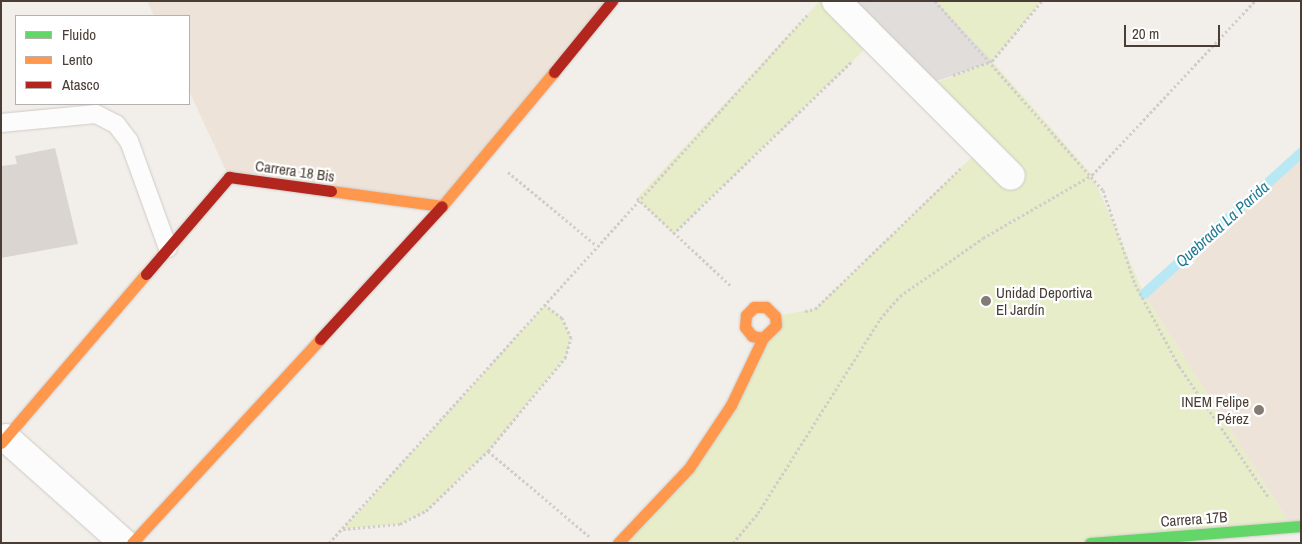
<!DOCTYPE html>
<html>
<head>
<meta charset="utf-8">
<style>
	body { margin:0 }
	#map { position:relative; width:1302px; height:544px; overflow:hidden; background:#f2eeea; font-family:"Archivo Narrow",sans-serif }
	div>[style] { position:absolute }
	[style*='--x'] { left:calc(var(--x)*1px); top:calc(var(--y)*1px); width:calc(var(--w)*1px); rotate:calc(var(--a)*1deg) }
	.education>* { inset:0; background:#eee3d9 }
	.green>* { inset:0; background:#e6edc8 }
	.parking>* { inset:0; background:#e1ddda }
	.stream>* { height:10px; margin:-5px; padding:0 5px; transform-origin:5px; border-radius:5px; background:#b7e8f3 }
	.building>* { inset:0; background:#dad5d1 }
	.path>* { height:3px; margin-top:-1.5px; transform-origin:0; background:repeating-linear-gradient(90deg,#d2cdca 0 2.5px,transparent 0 5px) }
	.roads { filter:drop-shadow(0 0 1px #cfcac6) drop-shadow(0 0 1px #cfcac6) }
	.lane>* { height:18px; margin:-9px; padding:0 9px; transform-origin:9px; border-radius:9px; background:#fdfcfc }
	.street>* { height:28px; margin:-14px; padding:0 14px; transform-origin:14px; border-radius:14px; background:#fdfcfc }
	.fast>* { height:11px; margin:-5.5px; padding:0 5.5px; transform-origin:5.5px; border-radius:5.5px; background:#63d668 }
	.slow>* { height:11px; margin:-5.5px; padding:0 5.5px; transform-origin:5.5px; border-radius:5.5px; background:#ff974d }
	.jam>* { height:11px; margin:-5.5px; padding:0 5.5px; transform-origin:5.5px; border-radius:5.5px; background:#b3261e }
	.dots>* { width:14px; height:14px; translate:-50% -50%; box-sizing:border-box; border:2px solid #fff; border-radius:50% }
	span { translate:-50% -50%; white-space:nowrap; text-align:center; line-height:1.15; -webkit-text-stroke:4.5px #fff; paint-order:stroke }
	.street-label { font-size:15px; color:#493d35 }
	.poi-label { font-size:15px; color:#493d35 }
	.left { translate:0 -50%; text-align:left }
	.right { translate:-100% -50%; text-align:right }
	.water-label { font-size:16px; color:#1e7a94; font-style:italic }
	.frame { position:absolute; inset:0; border:2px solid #493d35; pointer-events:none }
	.legend { position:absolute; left:15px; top:15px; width:175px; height:90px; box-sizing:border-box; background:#fff; border:1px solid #b6b1ae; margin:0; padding:6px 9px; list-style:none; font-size:15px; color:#493d35 }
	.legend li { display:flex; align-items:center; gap:10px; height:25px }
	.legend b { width:25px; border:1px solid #b6b1ae }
	.scale { position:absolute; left:1124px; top:25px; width:96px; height:22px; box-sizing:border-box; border:2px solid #493d35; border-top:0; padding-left:6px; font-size:15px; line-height:18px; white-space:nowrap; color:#493d35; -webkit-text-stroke:4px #fff; paint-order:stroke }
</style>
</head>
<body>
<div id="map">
	<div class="education">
		<div style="clip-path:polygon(147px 1px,612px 1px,442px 206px,229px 177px,189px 91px,189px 16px,154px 16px)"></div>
		<div style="clip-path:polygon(1301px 153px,1301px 526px,1292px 527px,1144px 294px)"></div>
	</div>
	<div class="green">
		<div style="clip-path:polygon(820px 1px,824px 1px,867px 47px,673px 234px,637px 198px)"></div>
		<div style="clip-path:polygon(935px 1px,1042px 1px,992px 61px,1092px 175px,1144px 294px,1292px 527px,1090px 543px,618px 543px,689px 468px,775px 316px,815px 309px,972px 157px,913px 92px,991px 61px)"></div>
		<div style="clip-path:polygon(545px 305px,562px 318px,571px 338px,565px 358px,488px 451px,426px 511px,400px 524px,343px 529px)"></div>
	</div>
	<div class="parking">
		<div style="clip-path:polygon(824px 1px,935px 1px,992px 61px,924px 86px)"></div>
	</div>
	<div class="stream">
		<div style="--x:1144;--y:294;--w:211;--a:-41.9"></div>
	</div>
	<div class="building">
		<div style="clip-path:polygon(55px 148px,78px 244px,1px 258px,1px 166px,17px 164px,15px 156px)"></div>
	</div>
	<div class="path">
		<div style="--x:935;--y:1;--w:253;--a:48.4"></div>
		<div style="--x:1103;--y:190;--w:99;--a:71.2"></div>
		<div style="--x:1135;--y:284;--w:93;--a:61.8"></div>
		<div style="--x:1179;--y:366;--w:160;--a:55.7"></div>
		<div style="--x:953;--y:75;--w:41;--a:-19.7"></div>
		<div style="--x:992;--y:61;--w:78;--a:-50.2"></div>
		<div style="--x:508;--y:172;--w:114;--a:39.7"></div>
		<div style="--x:637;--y:198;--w:130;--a:43.1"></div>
		<div style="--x:673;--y:234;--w:250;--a:-44"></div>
		<div style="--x:805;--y:311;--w:10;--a:-11"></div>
		<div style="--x:815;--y:309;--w:204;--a:-44"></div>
		<div style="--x:488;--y:451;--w:132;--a:40.1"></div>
		<div style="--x:343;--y:529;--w:57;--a:-5"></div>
		<div style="--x:400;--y:524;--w:29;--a:-27"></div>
		<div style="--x:426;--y:511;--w:86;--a:-44.1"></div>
		<div style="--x:488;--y:451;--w:121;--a:-50.4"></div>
		<div style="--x:565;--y:358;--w:21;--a:-73"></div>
		<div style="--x:571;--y:338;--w:22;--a:-114"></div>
		<div style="--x:562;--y:318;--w:21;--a:-143"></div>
		<div style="--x:329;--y:543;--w:715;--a:-47.83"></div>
		<div style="--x:733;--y:543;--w:39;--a:-50"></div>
		<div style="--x:758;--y:513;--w:229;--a:-57.8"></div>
		<div style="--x:880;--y:319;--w:30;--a:-49"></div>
		<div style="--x:900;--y:296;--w:101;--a:-34.9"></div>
		<div style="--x:983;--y:238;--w:126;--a:-30"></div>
		<div style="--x:1092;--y:175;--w:238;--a:-46.9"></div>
	</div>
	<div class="roads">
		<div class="lane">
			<div style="--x:1;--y:123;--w:95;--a:-5.4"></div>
			<div style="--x:96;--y:114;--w:22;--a:27"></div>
			<div style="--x:116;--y:124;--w:21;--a:53"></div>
			<div style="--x:129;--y:141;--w:114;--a:70"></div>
		</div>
		<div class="street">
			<div style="--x:836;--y:1;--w:247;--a:45"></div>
			<div style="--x:6;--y:438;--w:158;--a:41.7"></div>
		</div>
		<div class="fast">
			<div style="--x:1090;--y:543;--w:212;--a:-4.6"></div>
		</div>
		<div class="slow">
			<div style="--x:331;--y:191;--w:112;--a:7.7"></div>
			<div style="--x:442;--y:206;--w:175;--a:-50.1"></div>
			<div style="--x:1;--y:443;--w:223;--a:-49.4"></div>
			<div style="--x:132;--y:543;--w:277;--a:-47.3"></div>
			<div style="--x:618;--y:543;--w:103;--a:-46.6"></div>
			<div style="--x:689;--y:468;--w:76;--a:-56.3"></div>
			<div style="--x:731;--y:405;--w:74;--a:-64.5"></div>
			<div style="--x:763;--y:338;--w:18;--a:-45"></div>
			<div style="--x:776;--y:325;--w:9;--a:-96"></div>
			<div style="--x:775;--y:316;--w:13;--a:-135"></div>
			<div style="--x:766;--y:307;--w:12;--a:180"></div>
			<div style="--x:754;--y:307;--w:11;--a:135"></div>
			<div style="--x:746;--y:315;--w:12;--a:95"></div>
			<div style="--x:745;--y:327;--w:11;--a:52"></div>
			<div style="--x:752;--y:336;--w:11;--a:10"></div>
		</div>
		<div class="jam">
			<div style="--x:554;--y:72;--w:92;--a:-50.8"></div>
			<div style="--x:146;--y:274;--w:128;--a:-49.4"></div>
			<div style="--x:229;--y:177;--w:103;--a:7.8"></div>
			<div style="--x:320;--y:339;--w:180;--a:-47.5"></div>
		</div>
	</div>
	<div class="dots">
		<div style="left:986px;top:301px;background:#847b74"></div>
		<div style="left:1259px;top:410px;background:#847b74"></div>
	</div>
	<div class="street-label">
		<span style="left:295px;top:171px;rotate:8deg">Carrera 18 Bis</span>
		<span style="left:1194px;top:519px;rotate:-4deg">Carrera 17B</span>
	</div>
	<div class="poi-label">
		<span class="left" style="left:996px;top:301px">Unidad Deportiva<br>El Jardín</span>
		<span class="right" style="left:1249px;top:410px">INEM Felipe<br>Pérez</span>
	</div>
	<div class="water-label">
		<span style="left:1222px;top:224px;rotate:-42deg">Quebrada La Parida</span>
	</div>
	<div class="frame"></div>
	<ul class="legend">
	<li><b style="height:6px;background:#63d668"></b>Fluido</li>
	<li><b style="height:6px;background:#ff974d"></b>Lento</li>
	<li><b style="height:6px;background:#b3261e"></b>Atasco</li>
	</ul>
	<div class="scale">20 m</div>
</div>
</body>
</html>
